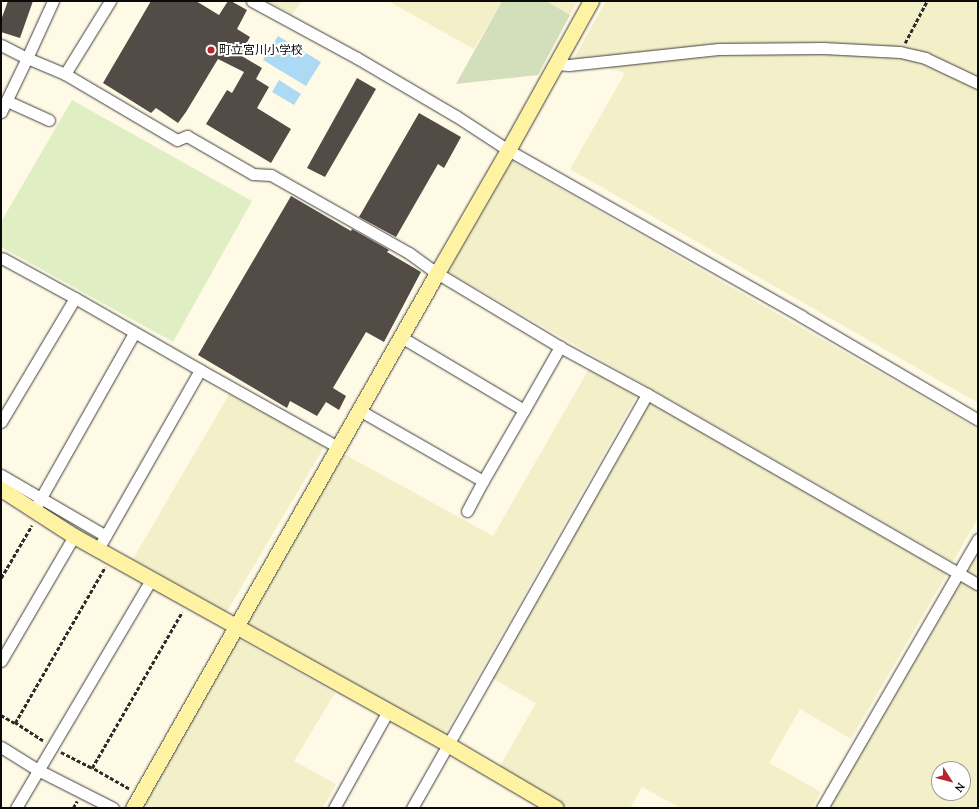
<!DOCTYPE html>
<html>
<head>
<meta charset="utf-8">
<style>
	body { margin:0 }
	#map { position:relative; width:979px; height:809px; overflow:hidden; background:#fffae6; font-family:Lora,"Noto Sans JP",serif }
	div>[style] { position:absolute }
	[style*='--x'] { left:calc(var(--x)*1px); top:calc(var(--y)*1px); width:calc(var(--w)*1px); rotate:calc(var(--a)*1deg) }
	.farmland>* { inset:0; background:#f3efc8 }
	.cemetery>* { inset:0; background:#d3deba }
	.pitch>* { inset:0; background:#e0eec4 }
	.water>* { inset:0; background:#acdaf5 }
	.building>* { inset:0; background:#524b46 }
	.path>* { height:2.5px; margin-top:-1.25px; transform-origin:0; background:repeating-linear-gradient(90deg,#2c2c2c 0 4px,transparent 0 6px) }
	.roads { filter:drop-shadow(0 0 1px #3d3d3d) drop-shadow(0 0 1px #3d3d3d) }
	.street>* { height:11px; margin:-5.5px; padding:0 5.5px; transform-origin:5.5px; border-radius:5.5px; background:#fff }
	.secondary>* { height:15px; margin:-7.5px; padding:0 7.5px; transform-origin:7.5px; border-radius:7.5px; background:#fef3a2 }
	.dots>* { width:11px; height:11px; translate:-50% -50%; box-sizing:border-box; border:2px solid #fff; border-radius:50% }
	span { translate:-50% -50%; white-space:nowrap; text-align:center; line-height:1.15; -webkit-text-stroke:4px #fff; paint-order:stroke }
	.poi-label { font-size:12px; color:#0a0a0a }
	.left { translate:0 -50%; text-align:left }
	.frame { position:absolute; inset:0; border:2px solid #0a0a0a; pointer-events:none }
	.north { position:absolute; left:931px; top:761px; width:40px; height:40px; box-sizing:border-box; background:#fff; border:1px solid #9d9d9d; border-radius:50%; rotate:126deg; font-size:11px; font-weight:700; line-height:16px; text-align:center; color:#0a0a0a }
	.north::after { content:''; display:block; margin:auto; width:14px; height:18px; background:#b6252d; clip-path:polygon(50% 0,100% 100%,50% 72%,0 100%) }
</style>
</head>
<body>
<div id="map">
	<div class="farmland">
		<div style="clip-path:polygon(268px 1px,302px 1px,292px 15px)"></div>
		<div style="clip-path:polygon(388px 1px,502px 1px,474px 49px)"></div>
		<div style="clip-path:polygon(546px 1px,578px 1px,570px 15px)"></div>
		<div style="clip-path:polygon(606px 1px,978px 1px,978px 403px,570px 169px,625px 73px,574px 58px)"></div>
		<div style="clip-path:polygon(512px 161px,978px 429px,978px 518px,953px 562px,448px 272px)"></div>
		<div style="clip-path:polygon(589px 369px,637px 395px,444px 736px,247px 625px,344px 454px,493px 536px)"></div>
		<div style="clip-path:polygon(230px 393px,324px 447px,226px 613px,133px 559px)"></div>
		<div style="clip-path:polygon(648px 401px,947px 574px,851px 739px,800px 709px,769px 763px,821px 792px,812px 808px,677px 808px,677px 806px,642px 787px,630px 808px,570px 808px,499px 768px,536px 703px,490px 677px)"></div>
		<div style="clip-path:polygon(evenodd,978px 547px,978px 808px,828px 808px,889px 703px,978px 547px,939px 769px,963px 769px,963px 793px,939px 793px,939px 769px)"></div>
		<div style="clip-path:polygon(238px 639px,335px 693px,294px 761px,336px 784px,323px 808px,140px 808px)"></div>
	</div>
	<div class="cemetery">
		<div style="clip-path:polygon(502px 1px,546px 1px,570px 15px,538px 75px,456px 84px)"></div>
	</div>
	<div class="pitch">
		<div style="clip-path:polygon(72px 100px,252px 201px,173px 342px,1px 247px,1px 222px)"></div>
	</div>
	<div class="water">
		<div style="clip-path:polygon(278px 36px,321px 62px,306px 86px,263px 60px)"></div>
		<div style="clip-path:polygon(279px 80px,301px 94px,294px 105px,272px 92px)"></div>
	</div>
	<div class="building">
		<div style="clip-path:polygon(8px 1px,33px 1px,20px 38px,1px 32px,1px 20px)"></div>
		<div style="clip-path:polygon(151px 1px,196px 1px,219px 15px,228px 1px,231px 1px,247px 10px,237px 29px,250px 37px,240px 55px,262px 68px,256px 79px,269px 87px,257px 108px,291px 129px,271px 163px,206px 124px,227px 90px,232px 93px,244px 72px,218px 59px,186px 112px,178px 123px,156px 108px,151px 113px,103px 83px)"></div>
		<div style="clip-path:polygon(357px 78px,376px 89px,325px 177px,307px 168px)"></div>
		<div style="clip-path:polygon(419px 113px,461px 137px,444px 168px,438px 164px,396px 237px,359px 217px)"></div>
		<div style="clip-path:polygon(291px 196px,351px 231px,352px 229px,389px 250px,387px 252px,421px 272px,384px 342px,366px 332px,333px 388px,346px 396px,339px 410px,326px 402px,317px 416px,290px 401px,287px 408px,198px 355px)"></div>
	</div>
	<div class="path">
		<div style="--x:905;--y:43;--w:47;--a:-62.4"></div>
		<div style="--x:1;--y:578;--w:61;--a:-59.7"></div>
		<div style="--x:1;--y:715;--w:16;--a:30"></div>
		<div style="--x:43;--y:741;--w:33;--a:-147"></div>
		<div style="--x:15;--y:723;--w:180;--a:-60"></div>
		<div style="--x:61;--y:752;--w:35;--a:27"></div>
		<div style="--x:129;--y:789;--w:43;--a:-150.4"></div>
		<div style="--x:92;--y:768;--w:180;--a:-60"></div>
		<div style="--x:73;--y:808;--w:8;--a:-60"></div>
	</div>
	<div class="roads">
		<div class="street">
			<div style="--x:252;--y:1;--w:119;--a:28.5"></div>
			<div style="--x:357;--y:58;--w:115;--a:30.4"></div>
			<div style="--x:456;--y:116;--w:62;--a:33.2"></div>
			<div style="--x:508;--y:150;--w:337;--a:29.5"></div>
			<div style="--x:801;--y:316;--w:205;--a:30.4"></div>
			<div style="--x:1;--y:45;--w:29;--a:27"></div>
			<div style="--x:27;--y:58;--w:63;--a:-65.5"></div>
			<div style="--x:555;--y:64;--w:14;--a:4"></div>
			<div style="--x:569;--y:65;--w:150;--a:-6.1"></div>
			<div style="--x:718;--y:49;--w:105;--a:-0.5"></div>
			<div style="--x:823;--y:48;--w:77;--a:3"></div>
			<div style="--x:900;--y:52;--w:26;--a:13"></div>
			<div style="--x:925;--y:58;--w:59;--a:25.3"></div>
			<div style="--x:65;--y:74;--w:130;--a:30.5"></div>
			<div style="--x:177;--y:140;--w:11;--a:-22"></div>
			<div style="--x:187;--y:136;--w:76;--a:29.9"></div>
			<div style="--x:253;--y:174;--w:18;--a:3"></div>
			<div style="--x:271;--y:175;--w:159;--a:29.5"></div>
			<div style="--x:409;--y:253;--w:34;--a:36"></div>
			<div style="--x:437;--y:273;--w:144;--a:31"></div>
			<div style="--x:560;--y:347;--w:99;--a:28.4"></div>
			<div style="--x:647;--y:394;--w:382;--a:29.9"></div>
			<div style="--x:7;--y:101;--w:46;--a:24.3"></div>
			<div style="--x:1;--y:112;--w:60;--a:-64.3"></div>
			<div style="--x:27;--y:58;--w:41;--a:22.8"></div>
			<div style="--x:65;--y:74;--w:86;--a:-58.3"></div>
			<div style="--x:75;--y:298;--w:144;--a:29.9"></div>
			<div style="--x:401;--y:337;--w:143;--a:30.7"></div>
			<div style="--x:524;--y:410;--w:73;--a:-60.3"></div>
			<div style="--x:359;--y:410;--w:143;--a:29.8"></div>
			<div style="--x:483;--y:481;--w:82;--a:-60"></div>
			<div style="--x:1;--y:422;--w:144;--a:-59.2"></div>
			<div style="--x:75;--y:298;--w:83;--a:-151.3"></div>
			<div style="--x:1;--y:475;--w:121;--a:30.2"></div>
			<div style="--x:34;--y:510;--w:203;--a:-60.5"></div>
			<div style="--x:467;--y:511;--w:34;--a:-62"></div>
			<div style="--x:98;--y:549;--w:206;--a:-60.3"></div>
			<div style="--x:200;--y:370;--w:158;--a:29.2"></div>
			<div style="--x:1;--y:661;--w:145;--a:-59.7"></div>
			<div style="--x:1;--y:747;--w:44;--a:31.9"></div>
			<div style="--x:38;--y:770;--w:84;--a:26.9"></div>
			<div style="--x:16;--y:808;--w:267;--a:-59.4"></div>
			<div style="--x:334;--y:808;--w:111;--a:-60.9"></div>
			<div style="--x:412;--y:808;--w:476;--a:-60.4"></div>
			<div style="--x:822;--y:808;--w:311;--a:-59.9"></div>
		</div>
		<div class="secondary">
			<div style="--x:1;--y:489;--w:87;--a:32.8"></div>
			<div style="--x:74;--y:536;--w:429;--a:29.1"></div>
			<div style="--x:449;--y:745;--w:124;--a:30.5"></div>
			<div style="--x:133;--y:808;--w:615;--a:-60.39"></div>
			<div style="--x:437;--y:273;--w:142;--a:-60"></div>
			<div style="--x:508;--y:150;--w:171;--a:-60.9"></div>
		</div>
	</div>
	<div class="dots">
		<div style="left:211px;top:50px;background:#b6252d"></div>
	</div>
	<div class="poi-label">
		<span class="left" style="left:219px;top:50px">町立宮川小学校</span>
	</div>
	<div class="frame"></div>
	<div class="north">N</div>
</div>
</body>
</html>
